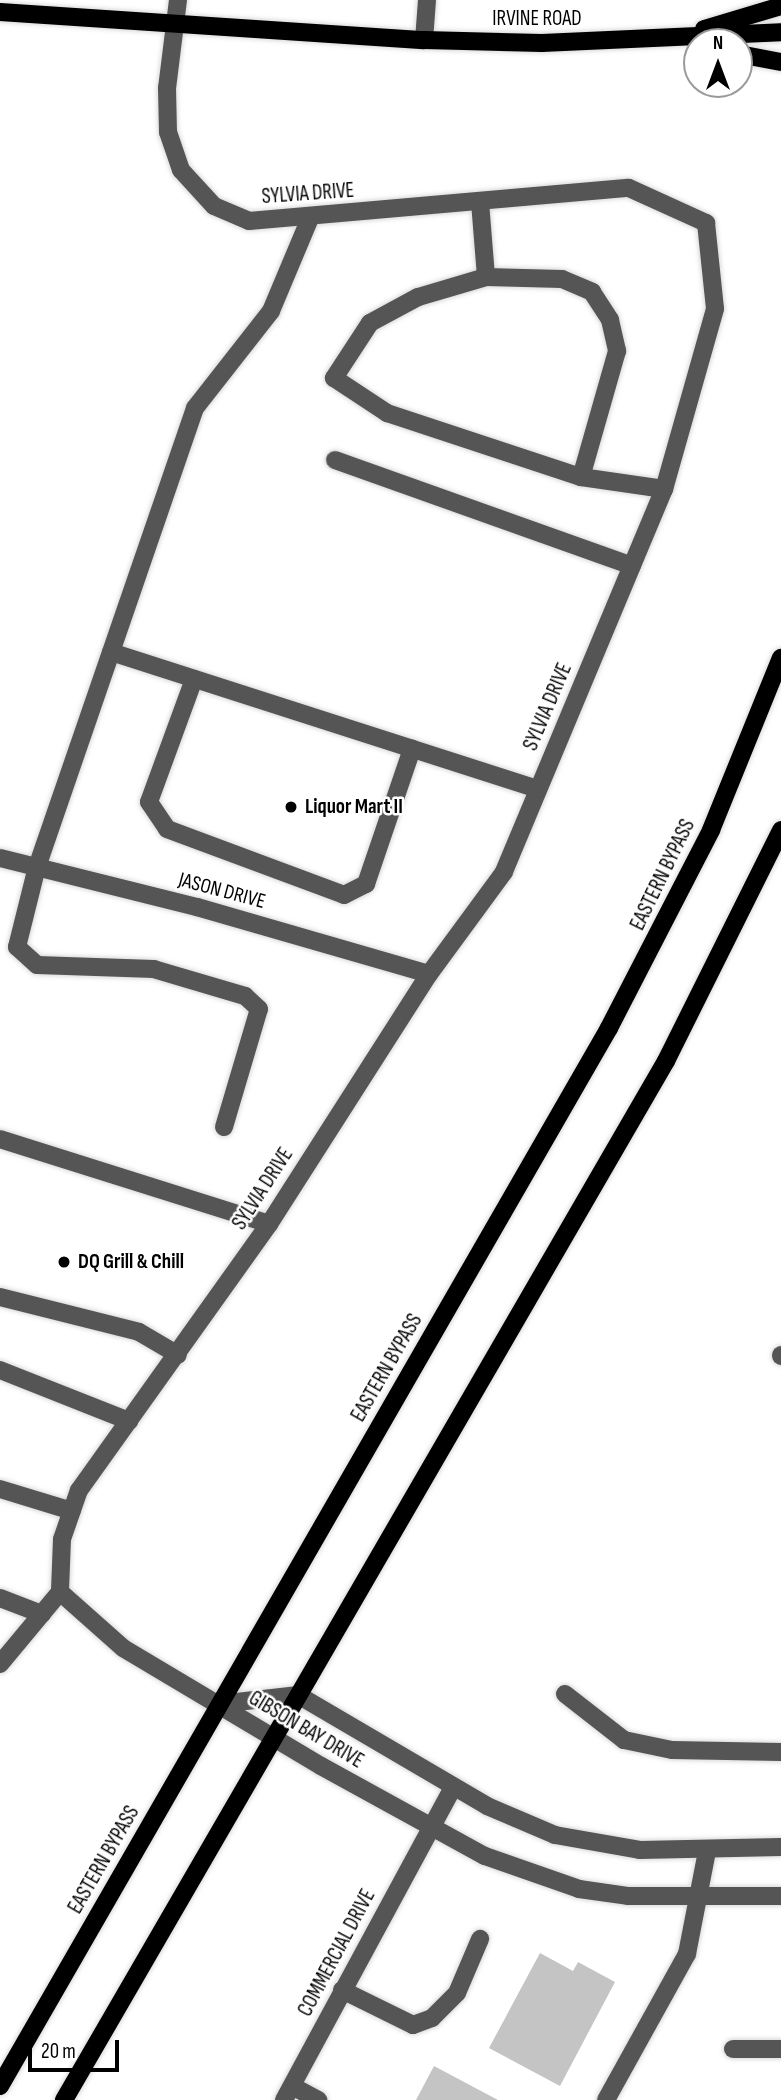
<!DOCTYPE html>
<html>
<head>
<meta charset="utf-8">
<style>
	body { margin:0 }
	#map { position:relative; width:781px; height:2100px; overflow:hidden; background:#fff; font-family:"Sofia Sans Condensed",sans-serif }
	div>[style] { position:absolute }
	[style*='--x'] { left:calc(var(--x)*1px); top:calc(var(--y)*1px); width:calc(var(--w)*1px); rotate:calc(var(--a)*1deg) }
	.building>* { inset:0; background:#c4c4c4 }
	.roads { filter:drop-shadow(0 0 2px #dbdbdb) drop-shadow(0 0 2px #dbdbdb) }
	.minor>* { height:18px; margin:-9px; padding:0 9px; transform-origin:9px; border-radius:9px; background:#555 }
	.major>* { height:18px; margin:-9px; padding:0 9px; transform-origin:9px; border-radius:9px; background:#000 }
	.dots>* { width:19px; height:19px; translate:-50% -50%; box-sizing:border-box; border:4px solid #fff; border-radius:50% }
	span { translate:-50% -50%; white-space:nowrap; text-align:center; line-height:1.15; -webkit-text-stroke:5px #fff; paint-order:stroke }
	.street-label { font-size:21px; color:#000 }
	.poi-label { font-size:21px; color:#000; font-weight:700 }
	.left { translate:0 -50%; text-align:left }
	.north { position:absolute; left:683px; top:28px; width:70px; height:70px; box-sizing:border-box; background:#fff; border:2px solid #999; border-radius:50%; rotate:0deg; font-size:19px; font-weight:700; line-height:28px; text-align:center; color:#000 }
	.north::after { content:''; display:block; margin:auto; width:24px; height:32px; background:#000; clip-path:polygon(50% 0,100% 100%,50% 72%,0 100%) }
	.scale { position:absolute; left:28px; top:2040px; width:91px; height:32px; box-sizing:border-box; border:4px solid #000; border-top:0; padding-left:9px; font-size:21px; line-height:24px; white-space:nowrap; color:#000; -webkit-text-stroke:5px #fff; paint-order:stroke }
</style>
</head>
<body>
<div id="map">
	<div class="building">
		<div style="clip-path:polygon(540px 1953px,573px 1971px,578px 1962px,615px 1982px,560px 2086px,489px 2048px)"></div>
		<div style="clip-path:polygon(434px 2066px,498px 2100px,416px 2100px)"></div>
	</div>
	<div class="roads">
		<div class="minor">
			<div style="--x:178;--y:0;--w:89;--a:97.1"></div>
			<div style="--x:167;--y:88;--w:44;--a:88.7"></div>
			<div style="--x:168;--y:132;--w:40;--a:71.1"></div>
			<div style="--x:181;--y:170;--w:49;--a:47.5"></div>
			<div style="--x:214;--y:206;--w:38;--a:23"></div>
			<div style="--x:249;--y:221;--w:381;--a:-5"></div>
			<div style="--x:629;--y:188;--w:85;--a:24.4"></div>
			<div style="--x:706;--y:223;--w:86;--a:84"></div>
			<div style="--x:715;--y:309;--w:187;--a:105.8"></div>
			<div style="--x:664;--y:489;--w:415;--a:112.7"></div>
			<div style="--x:504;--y:872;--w:127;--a:126.3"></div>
			<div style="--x:429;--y:974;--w:297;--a:122.6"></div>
			<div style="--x:269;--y:1224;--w:327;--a:125.5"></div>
			<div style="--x:79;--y:1490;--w:52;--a:109.1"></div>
			<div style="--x:62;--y:1539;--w:53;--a:92.2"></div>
			<div style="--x:60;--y:1592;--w:84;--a:41.6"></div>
			<div style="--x:123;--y:1648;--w:230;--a:30.8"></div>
			<div style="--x:321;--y:1766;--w:187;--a:28.8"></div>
			<div style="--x:485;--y:1856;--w:100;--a:19.3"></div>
			<div style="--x:579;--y:1889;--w:49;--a:8.1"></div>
			<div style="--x:628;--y:1896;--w:153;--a:0"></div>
			<div style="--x:424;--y:40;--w:40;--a:-85.7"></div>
			<div style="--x:480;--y:202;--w:75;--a:85.4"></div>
			<div style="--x:486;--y:277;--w:71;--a:163.6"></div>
			<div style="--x:418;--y:297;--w:55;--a:151.6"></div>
			<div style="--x:370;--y:323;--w:66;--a:123.2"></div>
			<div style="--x:334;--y:378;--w:64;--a:33.4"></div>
			<div style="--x:387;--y:413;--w:204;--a:18.3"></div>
			<div style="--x:581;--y:477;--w:84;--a:8.2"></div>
			<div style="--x:486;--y:277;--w:76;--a:1.5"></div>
			<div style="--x:562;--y:279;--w:33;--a:23"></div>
			<div style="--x:592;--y:292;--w:33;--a:57"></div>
			<div style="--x:610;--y:320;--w:32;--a:77"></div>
			<div style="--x:617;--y:351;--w:131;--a:105.9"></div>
			<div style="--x:335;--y:460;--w:315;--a:19.6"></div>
			<div style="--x:111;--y:652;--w:448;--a:17.8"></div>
			<div style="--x:194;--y:679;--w:131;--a:110.1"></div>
			<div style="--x:149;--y:802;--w:32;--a:56"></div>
			<div style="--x:167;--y:829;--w:189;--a:20.4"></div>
			<div style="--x:344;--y:895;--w:25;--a:-27"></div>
			<div style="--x:366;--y:884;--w:143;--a:-71.2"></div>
			<div style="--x:0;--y:858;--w:203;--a:14"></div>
			<div style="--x:197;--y:907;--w:241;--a:16.1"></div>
			<div style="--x:224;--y:1127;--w:123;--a:-73.5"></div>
			<div style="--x:259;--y:1009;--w:19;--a:-137"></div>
			<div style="--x:245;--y:996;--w:95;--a:-163.5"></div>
			<div style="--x:154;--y:969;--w:117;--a:-178"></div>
			<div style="--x:37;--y:965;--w:27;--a:-138"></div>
			<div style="--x:17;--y:947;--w:82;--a:-76"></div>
			<div style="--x:37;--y:867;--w:485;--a:-71"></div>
			<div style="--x:195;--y:408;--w:123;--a:-51.9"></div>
			<div style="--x:271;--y:311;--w:101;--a:-67.2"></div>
			<div style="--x:0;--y:1139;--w:282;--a:17.5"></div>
			<div style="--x:0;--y:1297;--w:143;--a:14.1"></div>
			<div style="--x:139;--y:1332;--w:45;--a:30.5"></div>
			<div style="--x:781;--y:1355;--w:1;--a:90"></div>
			<div style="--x:0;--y:1370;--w:139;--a:21.6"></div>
			<div style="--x:0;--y:1489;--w:75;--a:17"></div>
			<div style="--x:0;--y:1598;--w:45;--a:20.9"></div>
			<div style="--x:0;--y:1664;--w:94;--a:-50.2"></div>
			<div style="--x:565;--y:1694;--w:75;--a:37.9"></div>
			<div style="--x:624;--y:1740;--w:49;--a:11.8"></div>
			<div style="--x:672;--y:1750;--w:109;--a:1.1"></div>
			<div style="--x:219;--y:1704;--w:80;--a:-6.5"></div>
			<div style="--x:298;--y:1695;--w:219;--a:30.4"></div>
			<div style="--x:487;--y:1806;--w:74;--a:23.1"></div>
			<div style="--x:555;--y:1835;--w:86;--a:10"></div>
			<div style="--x:640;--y:1850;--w:141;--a:-1.2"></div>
			<div style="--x:342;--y:1990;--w:79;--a:26.2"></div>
			<div style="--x:413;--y:2025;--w:20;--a:-20"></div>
			<div style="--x:432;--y:2018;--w:35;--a:-45"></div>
			<div style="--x:457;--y:1993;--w:59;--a:-66.9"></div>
			<div style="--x:733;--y:2049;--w:48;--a:0"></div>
			<div style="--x:292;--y:2086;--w:30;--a:28"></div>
			<div style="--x:284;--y:2100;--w:356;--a:-61.6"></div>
			<div style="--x:606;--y:2100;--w:167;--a:-61"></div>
			<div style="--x:687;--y:1954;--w:105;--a:-79"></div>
		</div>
		<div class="major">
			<div style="--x:0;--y:12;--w:425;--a:3.8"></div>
			<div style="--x:424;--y:40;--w:118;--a:1.5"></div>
			<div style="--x:542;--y:43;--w:239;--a:-2.6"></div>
			<div style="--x:704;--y:29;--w:80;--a:-16.6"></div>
			<div style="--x:739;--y:54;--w:43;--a:10.8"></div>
			<div style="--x:0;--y:2086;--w:1221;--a:-60.07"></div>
			<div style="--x:609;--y:1028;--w:223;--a:-62.7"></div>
			<div style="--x:711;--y:830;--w:186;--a:-67.9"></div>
			<div style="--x:64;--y:2100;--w:1201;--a:-59.91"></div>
			<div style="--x:666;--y:1061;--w:258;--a:-63.5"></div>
		</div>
	</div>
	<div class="dots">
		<div style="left:291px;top:807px;background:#000"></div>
		<div style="left:64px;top:1262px;background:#000"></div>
	</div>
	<div class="street-label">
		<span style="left:537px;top:19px">IRVINE ROAD</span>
		<span style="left:308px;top:194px;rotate:-4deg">SYLVIA DRIVE</span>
		<span style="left:548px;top:707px;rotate:-67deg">SYLVIA DRIVE</span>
		<span style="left:663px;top:875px;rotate:-64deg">EASTERN BYPASS</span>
		<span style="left:222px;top:891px;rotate:15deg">JASON DRIVE</span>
		<span style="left:263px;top:1189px;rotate:-57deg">SYLVIA DRIVE</span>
		<span style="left:387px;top:1368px;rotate:-60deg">EASTERN BYPASS</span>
		<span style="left:306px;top:1730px;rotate:31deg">GIBSON BAY DRIVE</span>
		<span style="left:104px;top:1860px;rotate:-60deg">EASTERN BYPASS</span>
		<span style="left:337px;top:1953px;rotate:-62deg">COMMERCIAL DRIVE</span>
	</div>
	<div class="poi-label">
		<span class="left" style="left:305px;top:807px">Liquor Mart II</span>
		<span class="left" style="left:78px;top:1262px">DQ Grill &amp; Chill</span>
	</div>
	<div class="north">N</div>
	<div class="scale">20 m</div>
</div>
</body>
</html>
